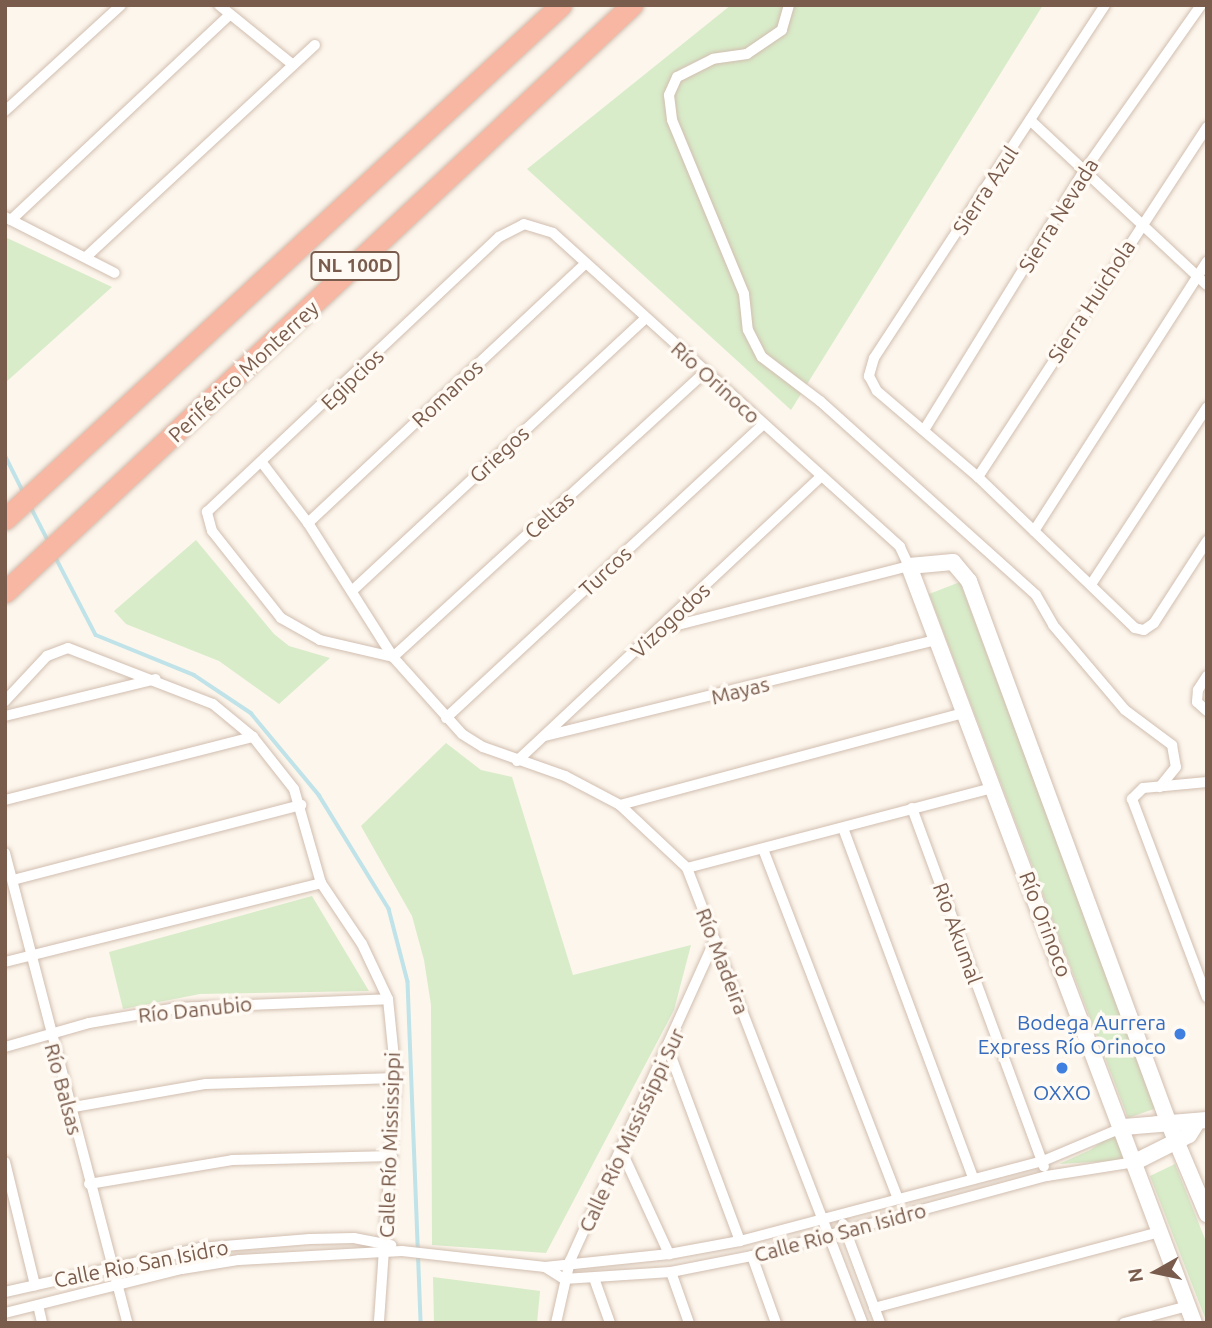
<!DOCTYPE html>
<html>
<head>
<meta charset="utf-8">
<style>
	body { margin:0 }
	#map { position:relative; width:1212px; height:1328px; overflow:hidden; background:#fdf6ec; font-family:Ubuntu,sans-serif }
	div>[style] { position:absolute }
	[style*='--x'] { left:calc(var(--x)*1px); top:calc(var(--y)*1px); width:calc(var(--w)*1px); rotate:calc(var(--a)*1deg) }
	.green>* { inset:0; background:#d8ecc9 }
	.stream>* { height:3.5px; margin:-1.75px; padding:0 1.75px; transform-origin:1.75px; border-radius:1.75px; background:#bfe3e8 }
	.roads { filter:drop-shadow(0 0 2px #d1beb0) drop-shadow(0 0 2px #d1beb0) }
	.street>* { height:10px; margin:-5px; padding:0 5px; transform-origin:5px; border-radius:5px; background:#fff }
	.secondary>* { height:16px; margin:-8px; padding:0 8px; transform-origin:8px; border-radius:8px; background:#fff }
	.highway>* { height:21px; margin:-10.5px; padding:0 10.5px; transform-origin:10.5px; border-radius:10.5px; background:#f7b7a3 }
	.dots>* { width:19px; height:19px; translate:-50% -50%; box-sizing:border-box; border:4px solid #fffaf3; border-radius:50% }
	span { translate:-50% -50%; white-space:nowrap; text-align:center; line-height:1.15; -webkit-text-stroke:7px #fffaf3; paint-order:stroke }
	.shield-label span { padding:2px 5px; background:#fffaf3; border:2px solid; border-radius:5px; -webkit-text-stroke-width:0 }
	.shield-label { font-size:19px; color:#7a5c4d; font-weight:700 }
	.street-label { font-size:21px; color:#7a5c4d }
	.shop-label { font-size:21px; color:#366cbe }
	.right { translate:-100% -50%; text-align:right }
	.frame { position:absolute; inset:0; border:7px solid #7a5c4d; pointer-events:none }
	.north { position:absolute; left:1121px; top:1237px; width:70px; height:70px; -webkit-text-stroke:5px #fffaf3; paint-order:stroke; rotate:261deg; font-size:19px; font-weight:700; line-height:28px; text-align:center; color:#7a5c4d }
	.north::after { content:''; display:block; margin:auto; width:24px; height:32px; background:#7a5c4d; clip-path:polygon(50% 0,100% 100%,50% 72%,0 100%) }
</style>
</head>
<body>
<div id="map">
	<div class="green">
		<div style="clip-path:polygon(731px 5px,1043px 5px,791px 410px,527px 169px)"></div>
		<div style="clip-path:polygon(5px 237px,112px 287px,5px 383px)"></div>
		<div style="clip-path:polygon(196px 540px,274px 634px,289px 646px,330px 658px,279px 704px,219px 661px,126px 624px,114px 611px)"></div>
		<div style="clip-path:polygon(960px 582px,1157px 1108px,1128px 1118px,929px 594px)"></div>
		<div style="clip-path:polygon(446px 743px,481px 770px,512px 777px,573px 975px,691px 945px,674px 1010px,546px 1253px,432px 1245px,431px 1005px,424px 960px,412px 916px,361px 826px)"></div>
		<div style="clip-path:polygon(312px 896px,369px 991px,200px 994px,123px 1009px,109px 952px)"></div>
		<div style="clip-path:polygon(1117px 1132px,1128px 1160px,1059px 1164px,1090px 1150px)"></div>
		<div style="clip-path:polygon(1175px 1164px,1207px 1244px,1207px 1323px,1150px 1176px)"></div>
		<div style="clip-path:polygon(433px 1277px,540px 1291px,537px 1323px,434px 1323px)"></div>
	</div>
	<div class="stream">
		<div style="--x:5;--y:455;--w:40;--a:63.4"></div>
		<div style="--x:31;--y:507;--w:38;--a:63"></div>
		<div style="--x:54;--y:554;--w:91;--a:62.6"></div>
		<div style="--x:96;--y:635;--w:106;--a:22.2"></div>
		<div style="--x:194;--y:675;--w:69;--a:33.7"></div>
		<div style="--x:251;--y:713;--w:107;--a:50.3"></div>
		<div style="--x:319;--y:795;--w:134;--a:58.4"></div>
		<div style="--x:389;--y:909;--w:75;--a:75.4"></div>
		<div style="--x:408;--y:982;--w:341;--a:87.8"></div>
	</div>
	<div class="roads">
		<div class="street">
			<div style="--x:219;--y:5;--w:95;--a:39"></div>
			<div style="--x:789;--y:5;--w:26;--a:106"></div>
			<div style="--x:782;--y:30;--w:42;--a:145.6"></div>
			<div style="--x:747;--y:54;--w:34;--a:172"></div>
			<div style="--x:713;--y:59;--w:40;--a:153.4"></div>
			<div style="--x:677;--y:77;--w:20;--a:114"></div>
			<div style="--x:669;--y:95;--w:25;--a:83"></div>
			<div style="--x:672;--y:120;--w:188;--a:67.5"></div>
			<div style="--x:744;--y:294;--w:36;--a:84"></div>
			<div style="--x:748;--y:330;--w:30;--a:63"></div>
			<div style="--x:762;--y:357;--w:73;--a:37.2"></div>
			<div style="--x:820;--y:401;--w:290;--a:41.9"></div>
			<div style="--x:1036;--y:595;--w:34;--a:60"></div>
			<div style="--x:1053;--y:625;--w:111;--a:49.7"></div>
			<div style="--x:1125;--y:710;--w:59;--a:36.7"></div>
			<div style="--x:1172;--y:745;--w:22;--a:80"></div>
			<div style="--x:1176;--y:767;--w:26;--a:129"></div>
			<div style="--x:1105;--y:5;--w:422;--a:123.2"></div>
			<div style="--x:874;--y:358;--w:19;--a:106"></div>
			<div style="--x:869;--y:376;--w:17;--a:62"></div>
			<div style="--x:877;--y:391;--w:133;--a:40.4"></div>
			<div style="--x:978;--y:477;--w:218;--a:43.9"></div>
			<div style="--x:1135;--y:628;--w:9;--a:13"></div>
			<div style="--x:1144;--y:630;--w:12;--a:-35"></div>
			<div style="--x:1154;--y:623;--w:98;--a:-57.1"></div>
			<div style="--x:5;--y:111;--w:157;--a:-42.4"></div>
			<div style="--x:1030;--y:120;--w:242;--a:43"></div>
			<div style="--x:5;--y:217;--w:123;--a:27"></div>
			<div style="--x:11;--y:220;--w:299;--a:-43.2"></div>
			<div style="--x:86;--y:257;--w:312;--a:-42.8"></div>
			<div style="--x:924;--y:430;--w:304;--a:-58.3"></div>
			<div style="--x:1084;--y:171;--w:203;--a:-54.8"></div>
			<div style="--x:263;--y:464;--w:74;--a:52.7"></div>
			<div style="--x:308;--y:523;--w:159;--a:57.6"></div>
			<div style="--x:393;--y:657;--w:103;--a:48.1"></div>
			<div style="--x:462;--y:734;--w:25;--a:32"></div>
			<div style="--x:483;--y:747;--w:87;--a:19.5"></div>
			<div style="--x:565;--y:776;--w:62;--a:27.8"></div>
			<div style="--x:620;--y:805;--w:92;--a:43.2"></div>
			<div style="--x:687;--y:868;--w:488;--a:68.9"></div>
			<div style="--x:978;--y:477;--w:418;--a:-56.8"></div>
			<div style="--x:308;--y:523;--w:379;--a:-43.1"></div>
			<div style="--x:1034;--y:531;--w:320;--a:-57.3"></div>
			<div style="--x:1092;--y:583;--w:210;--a:-56.8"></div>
			<div style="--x:353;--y:590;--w:398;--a:-42.9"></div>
			<div style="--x:393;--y:657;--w:75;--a:-166.9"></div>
			<div style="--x:320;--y:640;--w:45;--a:-150.6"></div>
			<div style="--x:281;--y:618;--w:111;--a:-128.4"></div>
			<div style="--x:212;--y:531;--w:20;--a:-105"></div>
			<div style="--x:207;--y:512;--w:401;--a:-43.3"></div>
			<div style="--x:499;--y:237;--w:28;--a:-27"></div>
			<div style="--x:524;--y:224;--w:30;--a:17"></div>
			<div style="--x:553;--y:233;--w:468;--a:42.1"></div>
			<div style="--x:900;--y:547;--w:21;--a:65"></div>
			<div style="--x:909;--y:566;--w:256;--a:165.7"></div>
			<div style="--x:393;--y:657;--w:423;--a:-42.4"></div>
			<div style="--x:1207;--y:676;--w:17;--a:123"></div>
			<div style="--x:1198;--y:690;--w:12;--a:95"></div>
			<div style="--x:1197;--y:702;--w:13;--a:42"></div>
			<div style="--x:5;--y:701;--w:62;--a:-47"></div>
			<div style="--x:47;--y:656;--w:22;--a:-21"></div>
			<div style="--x:68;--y:648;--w:155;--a:21.1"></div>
			<div style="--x:213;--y:704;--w:52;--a:39.5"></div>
			<div style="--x:253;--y:737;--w:66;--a:51.7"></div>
			<div style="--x:294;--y:789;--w:98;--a:74"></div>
			<div style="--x:321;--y:883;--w:73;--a:56.1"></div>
			<div style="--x:362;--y:944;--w:61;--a:64.7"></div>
			<div style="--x:388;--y:999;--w:79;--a:84.2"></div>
			<div style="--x:396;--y:1078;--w:246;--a:94"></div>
			<div style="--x:5;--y:716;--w:155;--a:-13.8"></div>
			<div style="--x:446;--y:718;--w:433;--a:-42.8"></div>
			<div style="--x:545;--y:736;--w:403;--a:-13.8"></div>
			<div style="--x:517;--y:761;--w:415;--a:-43.1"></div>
			<div style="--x:1207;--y:782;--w:64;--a:174.6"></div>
			<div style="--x:1143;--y:788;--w:16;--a:135"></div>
			<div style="--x:1132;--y:799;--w:212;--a:69.3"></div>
			<div style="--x:5;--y:800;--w:256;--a:-14.3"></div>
			<div style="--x:620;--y:805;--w:355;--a:-15"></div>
			<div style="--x:912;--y:808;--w:382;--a:69.8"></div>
			<div style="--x:843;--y:828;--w:373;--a:69.6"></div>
			<div style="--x:763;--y:849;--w:375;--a:68.9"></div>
			<div style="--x:5;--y:853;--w:486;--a:75.4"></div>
			<div style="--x:687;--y:868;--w:318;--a:-14.7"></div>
			<div style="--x:13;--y:880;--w:298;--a:-14.6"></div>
			<div style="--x:5;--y:962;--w:326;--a:-14"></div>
			<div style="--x:5;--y:1047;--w:87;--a:-15.9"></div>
			<div style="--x:89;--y:1023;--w:89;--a:-9.7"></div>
			<div style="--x:177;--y:1008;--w:211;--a:-2.4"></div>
			<div style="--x:669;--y:1051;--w:203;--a:69.5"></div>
			<div style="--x:68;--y:1108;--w:140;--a:-9.9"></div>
			<div style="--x:206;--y:1084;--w:190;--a:-1.8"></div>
			<div style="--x:621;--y:1150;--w:115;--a:65.2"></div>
			<div style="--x:5;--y:1162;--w:127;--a:76.3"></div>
			<div style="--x:89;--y:1184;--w:145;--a:-9.5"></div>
			<div style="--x:232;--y:1160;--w:160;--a:-1.4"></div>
			<div style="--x:843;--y:1224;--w:106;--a:69.5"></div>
			<div style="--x:752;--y:1256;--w:71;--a:70.3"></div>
			<div style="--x:545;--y:1267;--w:22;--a:32"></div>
			<div style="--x:564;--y:1279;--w:107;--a:-3.7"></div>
			<div style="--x:671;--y:1272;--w:83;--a:-11.2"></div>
			<div style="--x:752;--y:1256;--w:306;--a:-15.2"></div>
			<div style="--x:1047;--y:1176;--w:89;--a:-9"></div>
			<div style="--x:671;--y:1272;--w:54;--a:70.6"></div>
			<div style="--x:595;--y:1281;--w:45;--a:70.3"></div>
			<div style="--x:5;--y:1292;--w:200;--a:-12.7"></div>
			<div style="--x:200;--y:1248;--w:110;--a:-4.7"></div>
			<div style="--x:310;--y:1239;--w:44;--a:-1.3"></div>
			<div style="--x:354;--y:1238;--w:38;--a:11"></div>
			<div style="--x:38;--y:1305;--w:18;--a:77"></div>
			<div style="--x:874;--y:1308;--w:296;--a:-14.9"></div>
			<div style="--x:5;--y:1313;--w:182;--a:-14"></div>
			<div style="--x:182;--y:1269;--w:58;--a:-9"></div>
			<div style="--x:239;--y:1260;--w:163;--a:-3.2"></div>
			<div style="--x:402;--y:1251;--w:144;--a:6.4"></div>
			<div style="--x:545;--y:1267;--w:125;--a:-6"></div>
			<div style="--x:669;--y:1254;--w:72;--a:-10.4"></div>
			<div style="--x:740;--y:1241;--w:313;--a:-14.8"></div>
			<div style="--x:1043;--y:1161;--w:88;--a:-22.8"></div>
			<div style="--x:556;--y:1323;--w:64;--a:-77.3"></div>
			<div style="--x:570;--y:1261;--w:352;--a:-65.7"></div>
			<div style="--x:1124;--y:1323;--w:66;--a:-14.9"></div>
		</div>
		<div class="secondary">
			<div style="--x:1124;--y:1127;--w:83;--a:-4.8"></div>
			<div style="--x:1135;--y:1162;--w:60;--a:-26.6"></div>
			<div style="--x:1189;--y:1135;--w:13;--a:-58"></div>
			<div style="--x:1194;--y:1323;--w:809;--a:-110.63"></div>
			<div style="--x:909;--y:566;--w:44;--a:-5.2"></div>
			<div style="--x:953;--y:562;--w:25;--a:50"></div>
			<div style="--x:969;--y:581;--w:579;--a:69.78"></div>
			<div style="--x:1169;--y:1124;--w:98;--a:67.1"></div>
		</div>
		<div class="highway">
			<div style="--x:5;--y:519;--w:757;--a:-42.75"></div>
			<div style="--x:5;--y:592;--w:859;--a:-43.11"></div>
		</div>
	</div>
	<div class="dots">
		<div style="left:1180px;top:1034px;background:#3f7fe0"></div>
		<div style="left:1062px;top:1068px;background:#3f7fe0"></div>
	</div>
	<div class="shield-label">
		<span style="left:355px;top:266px">NL 100D</span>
	</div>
	<div class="street-label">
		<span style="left:985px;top:190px;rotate:-57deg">Sierra Azul</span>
		<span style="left:1058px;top:215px;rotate:-58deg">Sierra Nevada</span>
		<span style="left:1091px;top:301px;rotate:-57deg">Sierra Huichola</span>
		<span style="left:243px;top:371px;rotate:-43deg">Periférico Monterrey</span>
		<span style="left:352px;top:379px;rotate:-44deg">Egipcios</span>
		<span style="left:716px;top:382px;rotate:42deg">Río Orinoco</span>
		<span style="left:447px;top:393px;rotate:-43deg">Romanos</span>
		<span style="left:499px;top:454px;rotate:-43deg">Griegos</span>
		<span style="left:549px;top:515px;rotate:-42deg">Celtas</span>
		<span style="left:605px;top:571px;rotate:-43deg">Turcos</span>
		<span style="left:670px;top:620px;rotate:-43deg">Vizogodos</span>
		<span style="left:740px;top:690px;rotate:-14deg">Mayas</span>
		<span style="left:1046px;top:924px;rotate:69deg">Río Orinoco</span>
		<span style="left:958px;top:933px;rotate:70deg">Rio Akumal</span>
		<span style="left:723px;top:961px;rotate:69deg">Río Madeira</span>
		<span style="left:195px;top:1009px;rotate:-6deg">Río Danubio</span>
		<span style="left:64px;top:1089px;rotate:75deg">Río Balsas</span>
		<span style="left:631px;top:1130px;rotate:-65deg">Calle Río Mississippi Sur</span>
		<span style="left:389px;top:1145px;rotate:-88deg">Calle Río Mississippi</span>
		<span style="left:840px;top:1232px;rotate:-15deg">Calle Rio San Isidro</span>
		<span style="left:141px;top:1263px;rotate:-11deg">Calle Rio San Isidro</span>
	</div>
	<div class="shop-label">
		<span class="right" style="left:1166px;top:1034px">Bodega Aurrera<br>Express Río Orinoco</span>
		<span style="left:1062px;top:1092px">OXXO</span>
	</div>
	<div class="frame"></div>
	<div class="north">N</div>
</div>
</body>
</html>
